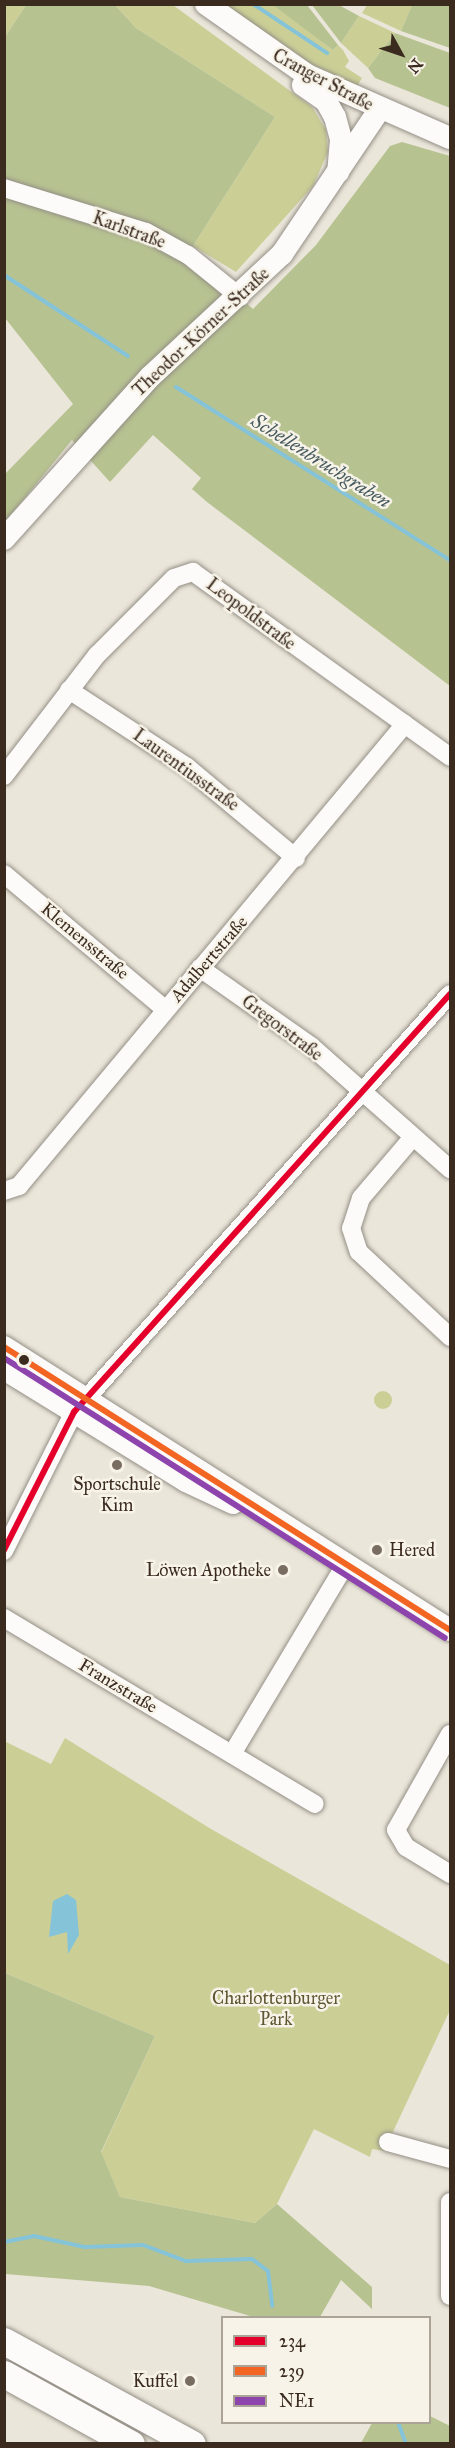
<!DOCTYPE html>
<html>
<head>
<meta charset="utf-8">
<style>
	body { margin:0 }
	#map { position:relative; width:455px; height:2448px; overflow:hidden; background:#ebe6da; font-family:"IM FELL Great Primer",serif }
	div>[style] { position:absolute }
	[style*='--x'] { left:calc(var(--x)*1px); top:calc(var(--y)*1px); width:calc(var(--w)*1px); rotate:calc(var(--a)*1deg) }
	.green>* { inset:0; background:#cbcf96 }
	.round { border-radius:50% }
	.forest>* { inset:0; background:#b7c291 }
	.water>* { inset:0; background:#85c3d8 }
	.stream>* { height:4px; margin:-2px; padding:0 2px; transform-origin:2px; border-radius:2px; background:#85c3d8 }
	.roads { filter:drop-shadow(0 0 2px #948f86) drop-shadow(0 0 2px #948f86) }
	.minor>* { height:18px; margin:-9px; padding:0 9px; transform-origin:9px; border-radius:9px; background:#fcfbf9 }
	.major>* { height:22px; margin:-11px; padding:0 11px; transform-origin:11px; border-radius:11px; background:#fcfbf9 }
	.highway>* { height:27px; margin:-13.5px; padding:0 13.5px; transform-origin:13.5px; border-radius:13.5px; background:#fcfbf9 }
	.bus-1>* { height:6px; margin:-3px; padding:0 3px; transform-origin:3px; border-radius:3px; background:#e4002b }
	.bus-2>* { height:6px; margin:-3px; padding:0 3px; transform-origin:3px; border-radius:3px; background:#f26522 }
	.bus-3>* { height:6px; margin:-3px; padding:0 3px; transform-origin:3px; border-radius:3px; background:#8e44ad }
	.dots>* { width:16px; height:16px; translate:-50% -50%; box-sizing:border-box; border:3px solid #f7f3e8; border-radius:50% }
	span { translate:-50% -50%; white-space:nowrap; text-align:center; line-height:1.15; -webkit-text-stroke:5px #f7f3e8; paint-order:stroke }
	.street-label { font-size:18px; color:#3b2a1e }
	.poi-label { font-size:18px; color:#3b2a1e }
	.left { translate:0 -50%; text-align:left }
	.right { translate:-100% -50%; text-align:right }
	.park-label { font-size:18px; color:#5e5632 }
	.water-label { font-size:20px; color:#465a5f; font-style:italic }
	.frame { position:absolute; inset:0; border:6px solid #3b2a1e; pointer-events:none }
	.legend { position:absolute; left:221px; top:2316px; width:210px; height:108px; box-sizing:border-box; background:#f7f3e8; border:2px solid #aca397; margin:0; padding:8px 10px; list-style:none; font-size:18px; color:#3b2a1e }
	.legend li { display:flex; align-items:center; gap:12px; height:30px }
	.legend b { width:30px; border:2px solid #aca397 }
	.north { position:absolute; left:371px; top:24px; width:60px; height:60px; -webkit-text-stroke:4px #f7f3e8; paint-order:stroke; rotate:130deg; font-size:16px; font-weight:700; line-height:24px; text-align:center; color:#3b2a1e }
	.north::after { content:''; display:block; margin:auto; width:21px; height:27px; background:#3b2a1e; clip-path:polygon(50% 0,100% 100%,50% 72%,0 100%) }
</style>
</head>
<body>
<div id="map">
	<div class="green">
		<div style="clip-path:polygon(5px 5px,26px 5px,5px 37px)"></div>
		<div style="clip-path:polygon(115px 5px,173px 5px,312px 107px,326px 130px,328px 152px,313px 186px,236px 272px,193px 246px,275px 117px,136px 28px)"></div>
		<div style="clip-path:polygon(219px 5px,277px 5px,333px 50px,338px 45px,343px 50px,349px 61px,345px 67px,362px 78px,356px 88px,287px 51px)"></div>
		<div style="clip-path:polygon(367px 5px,412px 5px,401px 31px,362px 13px)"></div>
		<div style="clip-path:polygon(359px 16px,395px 33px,368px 68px,341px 43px)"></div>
		<div class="round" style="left:374px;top:1391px;width:18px;height:18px"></div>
		<div style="clip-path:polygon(65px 1738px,211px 1829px,450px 1965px,450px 2010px,384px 2151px,372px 2149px,370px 2157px,314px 2129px,277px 2204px,255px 2223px,120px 2197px,101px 2153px,155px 2036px,5px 1973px,4px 1741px,51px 1764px)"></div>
	</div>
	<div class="forest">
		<div style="clip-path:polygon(26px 5px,115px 5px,136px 28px,275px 117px,193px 246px,198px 252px,194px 258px,253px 309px,316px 245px,390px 146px,402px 142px,450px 156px,450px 686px,207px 502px,192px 489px,201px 478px,153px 435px,110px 482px,72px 440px,5px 522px,5px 474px,73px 404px,5px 318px,5px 37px)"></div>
		<div style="clip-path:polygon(273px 5px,307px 5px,338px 45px,333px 50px)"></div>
		<div style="clip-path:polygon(312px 5px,339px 5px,359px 16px,341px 43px)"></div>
		<div style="clip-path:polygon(412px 5px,450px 5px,450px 48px,401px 31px)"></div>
		<div style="clip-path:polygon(395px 33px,450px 53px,450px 108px,375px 78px,368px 68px)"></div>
		<div style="clip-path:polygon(5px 1973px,155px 2036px,101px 2152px,120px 2197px,255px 2223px,277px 2204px,372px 2287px,372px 2309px,341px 2280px,320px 2317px,257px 2318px,149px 2286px,5px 2274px)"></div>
		<div style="clip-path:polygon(430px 2416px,450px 2426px,450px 2443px,361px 2443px,372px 2423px,430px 2422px)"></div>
	</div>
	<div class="water">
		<div style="clip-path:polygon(67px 1894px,76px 1900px,79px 1935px,68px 1954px,67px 1932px,49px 1937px,53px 1901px)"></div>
	</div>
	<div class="stream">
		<div style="--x:253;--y:4;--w:89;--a:33.5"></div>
		<div style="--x:4;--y:275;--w:148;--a:33.2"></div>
		<div style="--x:176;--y:387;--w:324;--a:32.3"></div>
		<div style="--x:4;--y:2242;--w:31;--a:-11"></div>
		<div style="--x:34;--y:2236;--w:52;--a:12.2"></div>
		<div style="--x:85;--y:2247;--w:58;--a:-2"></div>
		<div style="--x:143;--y:2245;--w:46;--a:20.4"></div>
		<div style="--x:186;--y:2261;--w:66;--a:-1.7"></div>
		<div style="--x:252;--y:2259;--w:20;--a:37"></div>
		<div style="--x:268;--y:2271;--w:35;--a:83"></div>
		<div style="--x:398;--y:2422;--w:23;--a:70"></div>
	</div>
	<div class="roads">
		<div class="minor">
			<div style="--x:4;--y:188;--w:149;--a:17.2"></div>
			<div style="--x:146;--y:232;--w:48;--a:28.7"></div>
			<div style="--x:188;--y:255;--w:67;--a:38.9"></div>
			<div style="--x:69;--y:690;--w:141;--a:33.1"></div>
			<div style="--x:187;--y:767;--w:142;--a:39.9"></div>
			<div style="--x:4;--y:776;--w:153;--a:-52.5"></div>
			<div style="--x:97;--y:655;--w:109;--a:-45"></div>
			<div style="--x:174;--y:578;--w:20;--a:-18"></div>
			<div style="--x:193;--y:572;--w:317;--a:35.7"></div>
			<div style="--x:4;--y:874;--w:210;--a:40"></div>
			<div style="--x:200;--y:968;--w:136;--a:35.1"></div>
			<div style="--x:311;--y:1046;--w:186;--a:41.5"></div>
			<div style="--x:413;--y:1137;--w:80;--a:130.4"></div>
			<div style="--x:361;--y:1198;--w:32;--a:108"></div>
			<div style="--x:351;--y:1228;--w:25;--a:72"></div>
			<div style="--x:359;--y:1252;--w:125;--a:43"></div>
			<div style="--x:4;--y:1191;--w:16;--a:-18"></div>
			<div style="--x:19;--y:1186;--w:602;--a:-50.12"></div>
			<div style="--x:4;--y:1551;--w:156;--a:-63.3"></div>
			<div style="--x:74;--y:1412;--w:562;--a:-48.03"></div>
			<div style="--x:4;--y:1618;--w:362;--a:30.9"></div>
			<div style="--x:450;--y:1734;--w:110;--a:119.4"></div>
			<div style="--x:396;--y:1830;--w:20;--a:60"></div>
			<div style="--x:406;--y:1847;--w:52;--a:31.5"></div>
			<div style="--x:232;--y:1754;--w:218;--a:-59.1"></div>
			<div style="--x:388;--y:2142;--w:64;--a:15.3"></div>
			<div style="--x:450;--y:2202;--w:94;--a:90"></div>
		</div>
		<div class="major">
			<div style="--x:206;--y:4;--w:123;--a:35.1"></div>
			<div style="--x:307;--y:75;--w:156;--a:23.8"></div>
			<div style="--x:303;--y:85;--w:28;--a:35"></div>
			<div style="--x:326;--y:101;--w:18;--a:61"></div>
			<div style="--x:335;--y:117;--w:24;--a:75"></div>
			<div style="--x:341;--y:140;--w:32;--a:95"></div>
			<div style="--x:4;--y:539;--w:219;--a:-48"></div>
			<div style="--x:151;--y:376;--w:179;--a:-43"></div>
			<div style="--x:282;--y:254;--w:174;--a:-56"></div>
			<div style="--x:4;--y:1347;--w:528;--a:32.4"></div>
			<div style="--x:4;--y:1369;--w:214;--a:31.6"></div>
			<div style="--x:186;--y:1481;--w:52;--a:25.1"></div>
		</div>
		<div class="highway">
			<div style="--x:4;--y:2341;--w:214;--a:28.7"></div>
			<div style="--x:4;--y:2374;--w:145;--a:28.9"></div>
		</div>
	</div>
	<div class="bus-1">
		<div style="--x:4;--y:1550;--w:155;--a:-63.1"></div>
		<div style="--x:74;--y:1412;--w:562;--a:-48.03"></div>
	</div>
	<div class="bus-2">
		<div style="--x:4;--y:1347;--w:528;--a:32.4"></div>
	</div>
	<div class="bus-3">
		<div style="--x:4;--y:1358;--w:522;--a:32.41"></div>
	</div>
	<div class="dots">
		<div style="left:24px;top:1360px;background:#3b2a1e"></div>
		<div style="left:117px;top:1465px;background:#796c60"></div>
		<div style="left:377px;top:1550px;background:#796c60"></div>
		<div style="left:283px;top:1570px;background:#796c60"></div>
		<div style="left:190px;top:2381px;background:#796c60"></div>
	</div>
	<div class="street-label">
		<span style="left:323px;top:80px;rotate:28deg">Cranger Straße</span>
		<span style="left:129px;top:230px;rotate:20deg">Karlstraße</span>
		<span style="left:201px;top:332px;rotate:-43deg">Theodor-Körner-Straße</span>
		<span style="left:251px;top:614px;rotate:37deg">Leopoldstraße</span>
		<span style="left:186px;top:770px;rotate:36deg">Laurentiusstraße</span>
		<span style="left:85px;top:941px;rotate:40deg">Klemensstraße</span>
		<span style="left:209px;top:959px;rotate:-49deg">Adalbertstraße</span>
		<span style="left:282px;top:1028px;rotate:37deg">Gregorstraße</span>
		<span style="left:118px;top:1686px;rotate:31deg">Franzstraße</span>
	</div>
	<div class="poi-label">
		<span style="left:117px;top:1495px">Sportschule<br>Kim</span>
		<span class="left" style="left:389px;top:1550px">Hered</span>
		<span class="right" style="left:271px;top:1570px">Löwen Apotheke</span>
		<span class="right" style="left:178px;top:2381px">Kuffel</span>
	</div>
	<div class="park-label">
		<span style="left:276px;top:2009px">Charlottenburger<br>Park</span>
	</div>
	<div class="water-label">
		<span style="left:321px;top:461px;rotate:32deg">Schellenbruchgraben</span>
	</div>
	<div class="frame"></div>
	<ul class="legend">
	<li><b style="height:8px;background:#e4002b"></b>234</li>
	<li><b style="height:8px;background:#f26522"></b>239</li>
	<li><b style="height:8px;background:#8e44ad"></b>NE1</li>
	</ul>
	<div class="north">N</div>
</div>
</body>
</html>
